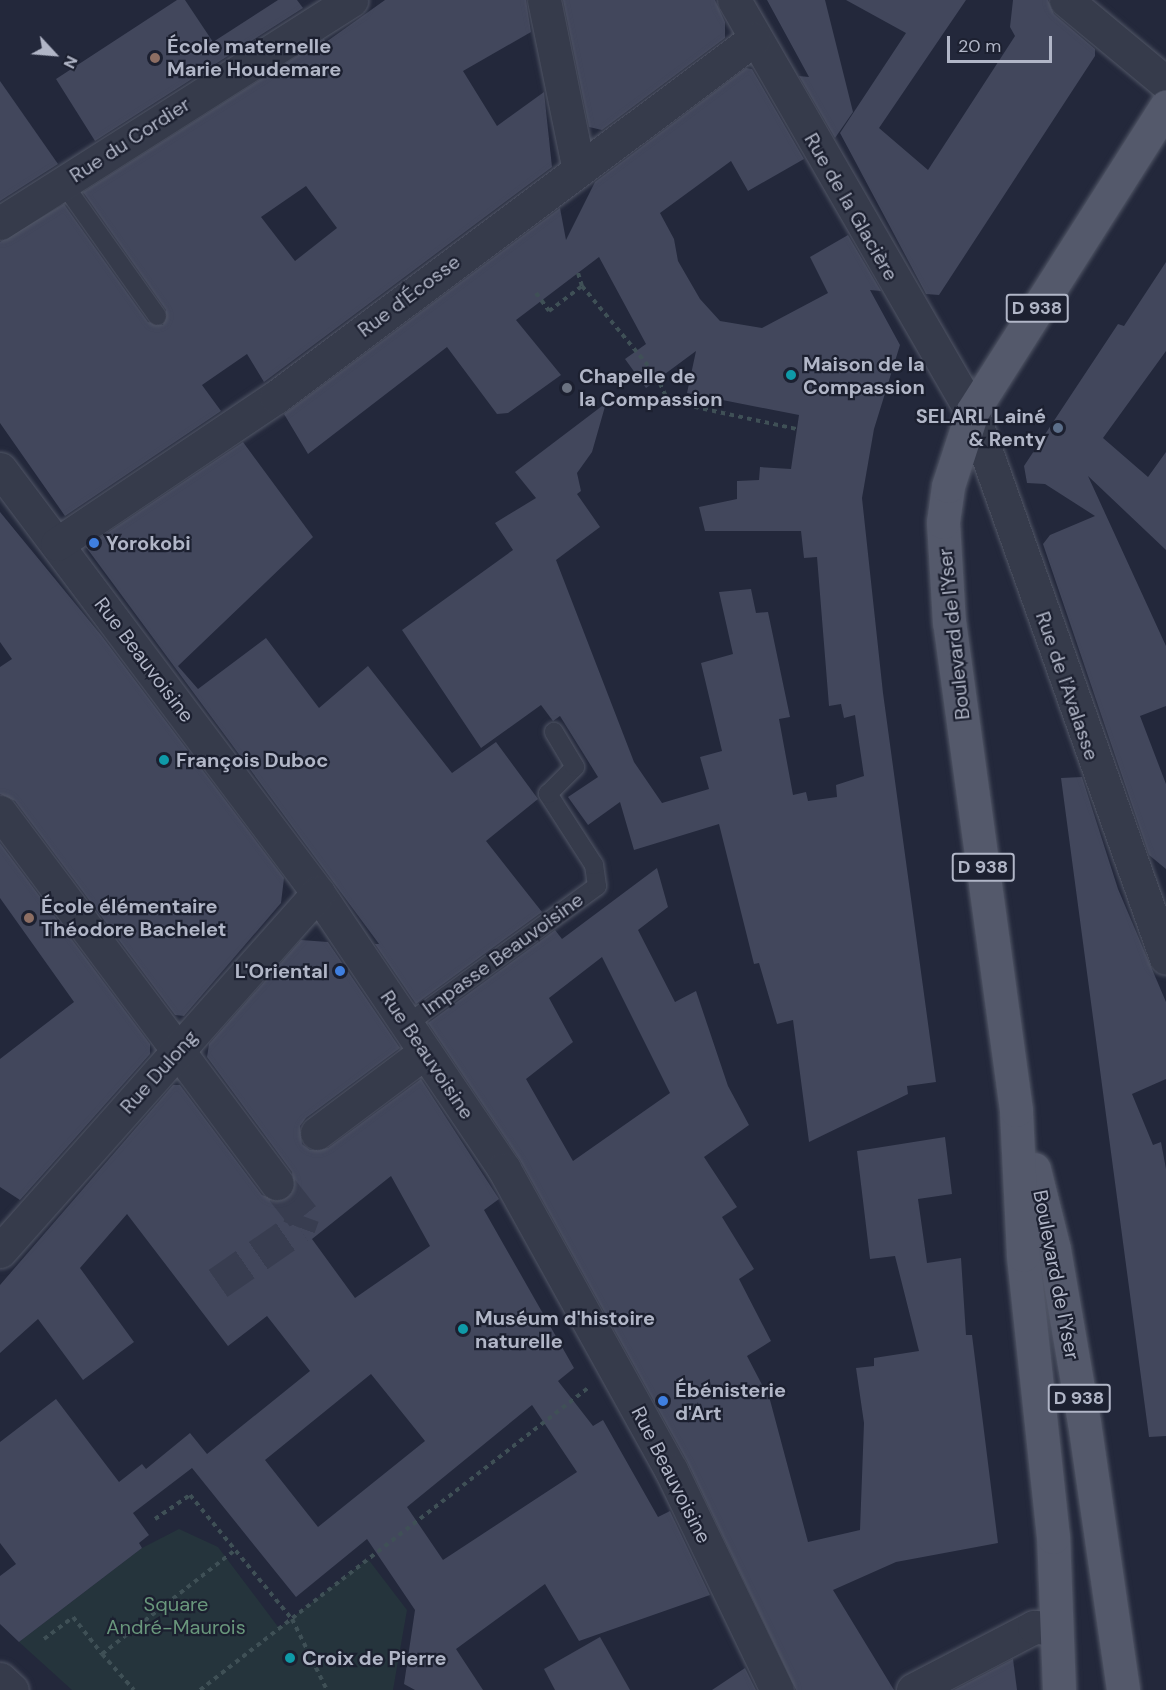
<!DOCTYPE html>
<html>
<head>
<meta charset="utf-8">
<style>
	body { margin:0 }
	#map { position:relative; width:1166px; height:1690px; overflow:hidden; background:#23283b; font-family:"DM Sans",sans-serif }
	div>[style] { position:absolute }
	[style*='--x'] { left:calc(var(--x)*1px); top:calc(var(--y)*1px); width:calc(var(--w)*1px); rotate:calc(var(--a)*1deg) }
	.green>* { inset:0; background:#25343c }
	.building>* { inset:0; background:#42475c }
	.minor-tunnel>* { height:33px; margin-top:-16.5px; transform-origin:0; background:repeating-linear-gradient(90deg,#383d50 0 33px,transparent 0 49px) }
	.path>* { height:4px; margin-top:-2px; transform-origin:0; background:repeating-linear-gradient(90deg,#3f5056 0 4.5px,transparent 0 9px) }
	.roads { filter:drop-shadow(0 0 2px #515666) drop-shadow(0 0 2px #515666) }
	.service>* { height:18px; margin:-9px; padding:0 9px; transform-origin:9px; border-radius:9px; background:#363b4b }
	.minor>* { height:33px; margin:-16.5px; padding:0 16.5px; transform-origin:16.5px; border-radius:16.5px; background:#363b4b }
	.tertiary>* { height:33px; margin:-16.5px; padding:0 16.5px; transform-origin:16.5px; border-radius:16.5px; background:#363b4b }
	.primary>* { height:33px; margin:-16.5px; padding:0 16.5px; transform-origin:16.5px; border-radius:16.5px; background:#54596b }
	.dots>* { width:16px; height:16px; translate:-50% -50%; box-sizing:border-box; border:3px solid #1c2030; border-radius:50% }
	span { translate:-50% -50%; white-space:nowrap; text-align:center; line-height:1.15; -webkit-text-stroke:4.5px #1c2030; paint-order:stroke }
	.shield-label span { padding:2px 4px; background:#1c2030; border:2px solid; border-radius:4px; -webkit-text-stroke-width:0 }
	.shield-label { font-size:18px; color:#b1b6c7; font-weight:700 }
	.poi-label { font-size:20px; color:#b1b6c7; font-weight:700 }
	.left { translate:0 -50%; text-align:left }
	.right { translate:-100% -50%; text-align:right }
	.street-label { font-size:20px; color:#b1b6c7 }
	.park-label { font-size:20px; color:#69977c }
	.north { position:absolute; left:24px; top:24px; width:60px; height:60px; -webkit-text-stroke:4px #1c2030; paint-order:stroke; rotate:116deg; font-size:16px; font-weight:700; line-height:24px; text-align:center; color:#b1b6c7 }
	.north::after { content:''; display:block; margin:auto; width:21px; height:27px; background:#b1b6c7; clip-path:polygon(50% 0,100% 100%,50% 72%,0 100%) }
	.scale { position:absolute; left:947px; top:36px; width:105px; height:27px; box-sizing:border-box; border:3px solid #b1b6c7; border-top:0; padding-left:8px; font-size:18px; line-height:21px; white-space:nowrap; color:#b1b6c7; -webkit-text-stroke:4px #1c2030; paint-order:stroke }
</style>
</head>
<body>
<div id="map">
	<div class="green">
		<div style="clip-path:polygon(179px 1529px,218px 1547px,279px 1628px,368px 1559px,407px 1610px,393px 1690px,72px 1690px,19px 1642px,142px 1548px)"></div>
	</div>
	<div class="building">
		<div style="clip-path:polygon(177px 0,185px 0,213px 42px,278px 0,297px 0,303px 8px,95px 141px,56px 79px)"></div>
		<div style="clip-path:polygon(evenodd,385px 0,526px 0,531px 32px,463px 71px,497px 126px,544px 92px,552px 167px,264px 382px,247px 354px,202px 385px,221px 411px,65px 516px,0 423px,0 242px,64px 204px,148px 322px,163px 325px,166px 310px,83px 192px,324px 39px,326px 42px,385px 0,306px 186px,337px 228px,295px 261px,261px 217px,306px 186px)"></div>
		<div style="clip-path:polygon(563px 0,715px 0,725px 22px,725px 38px,602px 130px,589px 127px)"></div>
		<div style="clip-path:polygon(767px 0,825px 0,853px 112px,835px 138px,799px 76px,809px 77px)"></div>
		<div style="clip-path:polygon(846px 0,966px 0,879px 128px,928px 170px,1015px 36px,1010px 27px,1013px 0,1048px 0,1054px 14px,1095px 49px,1095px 56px,939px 295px,926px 294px,840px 133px,906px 33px)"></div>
		<div style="clip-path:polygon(746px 68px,752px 69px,804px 159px,748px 191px,731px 161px,660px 213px,674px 239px,678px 261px,700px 299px,720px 321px,762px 328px,828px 293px,810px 257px,848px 235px,881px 291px,870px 290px,900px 345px,874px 429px,862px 498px,883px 693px,936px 1082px,907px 1086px,908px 1094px,809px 1142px,793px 1020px,777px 1024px,759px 963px,754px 964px,719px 824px,634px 850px,620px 802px,588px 825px,568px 797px,598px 777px,560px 716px,553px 721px,541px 705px,481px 748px,402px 630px,513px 550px,495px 523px,536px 498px,515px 472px,606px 403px,592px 452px,577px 473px,581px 491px,577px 494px,600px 527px,556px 560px,634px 762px,662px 803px,709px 789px,700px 757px,722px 751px,701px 663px,733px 654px,719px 592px,751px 589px,756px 613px,768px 612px,790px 717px,779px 719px,793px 795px,806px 792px,808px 801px,837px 797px,836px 785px,864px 776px,855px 715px,844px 718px,841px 704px,829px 706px,817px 557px,804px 558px,801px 531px,705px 531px,699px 507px,737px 499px,737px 481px,759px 480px,760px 467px,791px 469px,799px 415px,687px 393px,696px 351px,646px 388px,625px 359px,646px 344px,599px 257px,516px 320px,561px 375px,508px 413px,497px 414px,447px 347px,308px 454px,284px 414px,560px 208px,566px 240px,595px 182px)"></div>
		<div style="clip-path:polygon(0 81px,58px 164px,0 201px)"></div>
		<div style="clip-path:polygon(1166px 262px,1166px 351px,1103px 438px,1148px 477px,1166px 452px,1166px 550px,1088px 476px,1166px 646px,1166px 706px,1140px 716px,1166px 784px,1166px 869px,1149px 855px,1043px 544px,1050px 535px,1095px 516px,1045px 484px,1027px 483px,1024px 466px,1118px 324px,1124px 326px)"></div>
		<div style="clip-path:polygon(243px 442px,313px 537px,178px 666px,198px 689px,266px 638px,319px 708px,368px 666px,452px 773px,496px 742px,538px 799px,486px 841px,542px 912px,416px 1004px,375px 944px,379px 944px,86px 547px)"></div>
		<div style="clip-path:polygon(0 512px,101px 635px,284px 878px,281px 903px,184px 1016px,175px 1015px,15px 801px,0 794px,0 667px,12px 659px,0 642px)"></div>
		<div style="clip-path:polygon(1082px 777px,1118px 889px,1166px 1002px,1166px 1079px,1132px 1094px,1153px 1145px,1161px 1142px,1166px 1169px,1166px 1436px,1149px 1437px,1061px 778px)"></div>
		<div style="clip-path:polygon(0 843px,150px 1044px,150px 1054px,20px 1200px,0 1187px,0 1059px,74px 1002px,0 898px)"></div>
		<div style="clip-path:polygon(evenodd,657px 868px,668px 907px,638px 930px,675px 1002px,696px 991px,728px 1086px,749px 1125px,704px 1157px,737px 1207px,722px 1217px,754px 1269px,739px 1279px,771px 1341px,747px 1356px,770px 1400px,808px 1542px,860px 1530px,864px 1423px,856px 1368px,874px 1366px,874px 1358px,919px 1351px,895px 1256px,870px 1259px,857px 1151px,945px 1137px,952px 1194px,918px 1199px,927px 1263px,961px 1258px,966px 1335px,972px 1335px,998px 1543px,896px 1562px,833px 1590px,894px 1690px,796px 1690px,687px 1461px,520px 1160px,428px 1023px,555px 930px,562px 939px,657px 868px,602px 957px,670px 1093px,573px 1161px,526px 1079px,573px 1042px,549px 998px,602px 957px)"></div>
		<div style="clip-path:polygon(evenodd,301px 940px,328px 942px,400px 1048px,306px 1118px,300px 1126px,302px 1144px,310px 1150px,328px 1148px,421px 1079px,499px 1199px,484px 1210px,574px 1368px,558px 1381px,593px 1426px,603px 1420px,658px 1517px,670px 1511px,710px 1595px,579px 1641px,545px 1584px,456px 1649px,483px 1690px,415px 1690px,404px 1684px,415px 1610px,367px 1539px,296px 1597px,192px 1468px,133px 1513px,149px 1535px,139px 1543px,142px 1548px,19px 1642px,0 1624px,0 1576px,16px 1564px,0 1543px,0 1442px,56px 1399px,119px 1482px,142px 1464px,146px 1469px,190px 1433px,207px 1454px,310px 1371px,267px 1316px,228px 1346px,127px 1214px,80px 1268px,134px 1342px,83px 1380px,38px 1319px,0 1353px,0 1285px,173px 1085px,180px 1085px,262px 1195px,280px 1201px,294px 1191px,292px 1172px,207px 1057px,209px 1044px,301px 940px,391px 1176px,430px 1246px,355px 1298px,312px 1239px,391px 1176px,301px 940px,371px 1374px,425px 1441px,318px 1527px,265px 1460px,371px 1374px,301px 940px,532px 1405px,577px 1472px,443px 1560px,407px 1507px,532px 1405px)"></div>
		<div style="clip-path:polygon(600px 1637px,630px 1690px,555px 1690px,544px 1669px)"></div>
		<div style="clip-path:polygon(1013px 1659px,1017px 1690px,954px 1690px)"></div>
		<div style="clip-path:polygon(745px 1668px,756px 1690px,712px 1690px)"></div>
	</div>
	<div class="minor-tunnel">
		<div style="--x:218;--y:1283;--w:98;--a:-34.7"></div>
		<div style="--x:299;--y:1227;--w:12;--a:-70"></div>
		<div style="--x:303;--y:1216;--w:42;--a:-128.2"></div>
	</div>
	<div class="path">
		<div style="--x:578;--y:273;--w:14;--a:73"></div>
		<div style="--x:582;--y:286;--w:116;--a:50.3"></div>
		<div style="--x:656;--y:375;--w:29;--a:65"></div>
		<div style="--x:668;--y:401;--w:131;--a:12.3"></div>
		<div style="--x:536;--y:293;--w:22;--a:54"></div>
		<div style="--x:549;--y:311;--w:41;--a:-37.1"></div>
		<div style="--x:155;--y:1519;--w:42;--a:-34.4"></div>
		<div style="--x:190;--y:1495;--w:161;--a:50.6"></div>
		<div style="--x:292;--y:1619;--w:79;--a:63.8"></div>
		<div style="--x:44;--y:1639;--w:36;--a:-37"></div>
		<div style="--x:73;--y:1617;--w:47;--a:51.9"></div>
		<div style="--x:102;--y:1654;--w:169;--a:-38"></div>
		<div style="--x:102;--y:1654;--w:48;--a:48.4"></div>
		<div style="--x:200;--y:1690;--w:492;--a:-37.9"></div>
	</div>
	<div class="roads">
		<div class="service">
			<div style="--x:63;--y:183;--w:163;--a:54.7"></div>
			<div style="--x:406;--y:1025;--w:236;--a:-36"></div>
			<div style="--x:597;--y:886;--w:21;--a:-98"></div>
			<div style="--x:594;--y:865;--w:85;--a:-122.9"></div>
			<div style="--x:548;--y:794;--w:38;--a:-45"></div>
			<div style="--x:575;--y:767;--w:41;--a:-121"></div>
		</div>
		<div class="minor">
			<div style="--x:544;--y:0;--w:169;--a:78.4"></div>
			<div style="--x:734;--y:0;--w:476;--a:60"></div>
			<div style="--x:972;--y:412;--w:579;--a:70.44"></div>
			<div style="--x:1066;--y:0;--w:130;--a:39.7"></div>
			<div style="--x:0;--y:223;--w:416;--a:-32.4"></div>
			<div style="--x:0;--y:469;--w:530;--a:53.13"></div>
			<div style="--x:318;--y:893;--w:333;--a:56"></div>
			<div style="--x:504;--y:1169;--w:344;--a:61"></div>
			<div style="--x:671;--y:1470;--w:244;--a:64.3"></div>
			<div style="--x:57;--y:544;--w:264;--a:-33.9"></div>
			<div style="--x:276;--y:397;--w:597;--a:-36.83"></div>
			<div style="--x:0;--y:812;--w:463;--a:53.3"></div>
			<div style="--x:317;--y:1133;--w:135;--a:-36.9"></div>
			<div style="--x:0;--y:1251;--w:479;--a:-48.4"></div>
			<div style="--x:913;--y:1690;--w:136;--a:-27.5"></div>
			<div style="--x:1034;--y:1627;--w:21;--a:3"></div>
		</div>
		<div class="tertiary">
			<div style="--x:0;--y:1679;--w:16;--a:43"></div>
		</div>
		<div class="primary">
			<div style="--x:1034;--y:1169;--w:82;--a:76"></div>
			<div style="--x:1054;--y:1249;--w:176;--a:80.2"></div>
			<div style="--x:1084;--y:1422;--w:271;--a:81.7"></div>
			<div style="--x:1059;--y:1690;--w:153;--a:-92.2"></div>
			<div style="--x:1053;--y:1537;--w:284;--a:-96.1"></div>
			<div style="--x:1023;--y:1255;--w:145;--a:-92.8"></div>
			<div style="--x:1016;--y:1110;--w:492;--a:-97.8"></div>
			<div style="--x:949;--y:623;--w:101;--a:-93.4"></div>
			<div style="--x:943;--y:522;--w:36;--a:-82"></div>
			<div style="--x:948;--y:486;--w:78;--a:-72"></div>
			<div style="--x:972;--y:412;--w:362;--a:-57.6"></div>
		</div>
	</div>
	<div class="dots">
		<div style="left:155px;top:58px;background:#8d6e63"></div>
		<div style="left:791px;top:375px;background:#0f9aa8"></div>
		<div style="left:567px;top:388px;background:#6b7280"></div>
		<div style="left:1058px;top:428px;background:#5c6f8a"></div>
		<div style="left:94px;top:543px;background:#3f7fe0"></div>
		<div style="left:164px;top:760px;background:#0f9aa8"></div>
		<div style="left:29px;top:918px;background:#8d6e63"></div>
		<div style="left:340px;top:971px;background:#3f7fe0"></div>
		<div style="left:463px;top:1329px;background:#0f9aa8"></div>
		<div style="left:663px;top:1401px;background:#3f7fe0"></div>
		<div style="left:290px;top:1658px;background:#0f9aa8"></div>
	</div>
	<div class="shield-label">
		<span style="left:1037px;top:308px">D 938</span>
		<span style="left:983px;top:867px">D 938</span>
		<span style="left:1079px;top:1398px">D 938</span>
	</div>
	<div class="poi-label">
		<span class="left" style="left:167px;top:58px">École maternelle<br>Marie Houdemare</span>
		<span class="left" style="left:803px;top:376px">Maison de la<br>Compassion</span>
		<span class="left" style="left:579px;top:388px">Chapelle de<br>la Compassion</span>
		<span class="right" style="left:1046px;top:428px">SELARL Lainé<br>&amp; Renty</span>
		<span class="left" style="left:106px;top:543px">Yorokobi</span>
		<span class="left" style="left:176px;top:760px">François Duboc</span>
		<span class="left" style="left:41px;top:918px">École élémentaire<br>Théodore Bachelet</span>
		<span class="right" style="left:328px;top:971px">L'Oriental</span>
		<span class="left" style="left:475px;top:1330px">Muséum d'histoire<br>naturelle</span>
		<span class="left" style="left:675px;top:1402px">Ébénisterie<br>d'Art</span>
		<span class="left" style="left:302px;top:1658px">Croix de Pierre</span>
	</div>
	<div class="street-label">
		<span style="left:130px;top:140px;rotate:-33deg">Rue du Cordier</span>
		<span style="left:851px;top:207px;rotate:60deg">Rue de la Glacière</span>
		<span style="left:409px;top:296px;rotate:-37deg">Rue d'Écosse</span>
		<span style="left:954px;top:634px;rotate:-96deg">Boulevard de l'Yser</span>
		<span style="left:144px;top:660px;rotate:53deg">Rue Beauvoisine</span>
		<span style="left:1067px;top:686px;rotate:71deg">Rue de l'Avalasse</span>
		<span style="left:503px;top:954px;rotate:-36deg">Impasse Beauvoisine</span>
		<span style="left:427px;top:1055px;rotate:56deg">Rue Beauvoisine</span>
		<span style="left:159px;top:1072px;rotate:-48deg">Rue Dulong</span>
		<span style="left:1056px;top:1275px;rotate:79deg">Boulevard de l'Yser</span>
		<span style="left:671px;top:1475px;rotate:63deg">Rue Beauvoisine</span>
	</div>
	<div class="park-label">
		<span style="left:176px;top:1616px">Square<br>André-Maurois</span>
	</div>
	<div class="north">N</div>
	<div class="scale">20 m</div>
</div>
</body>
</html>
